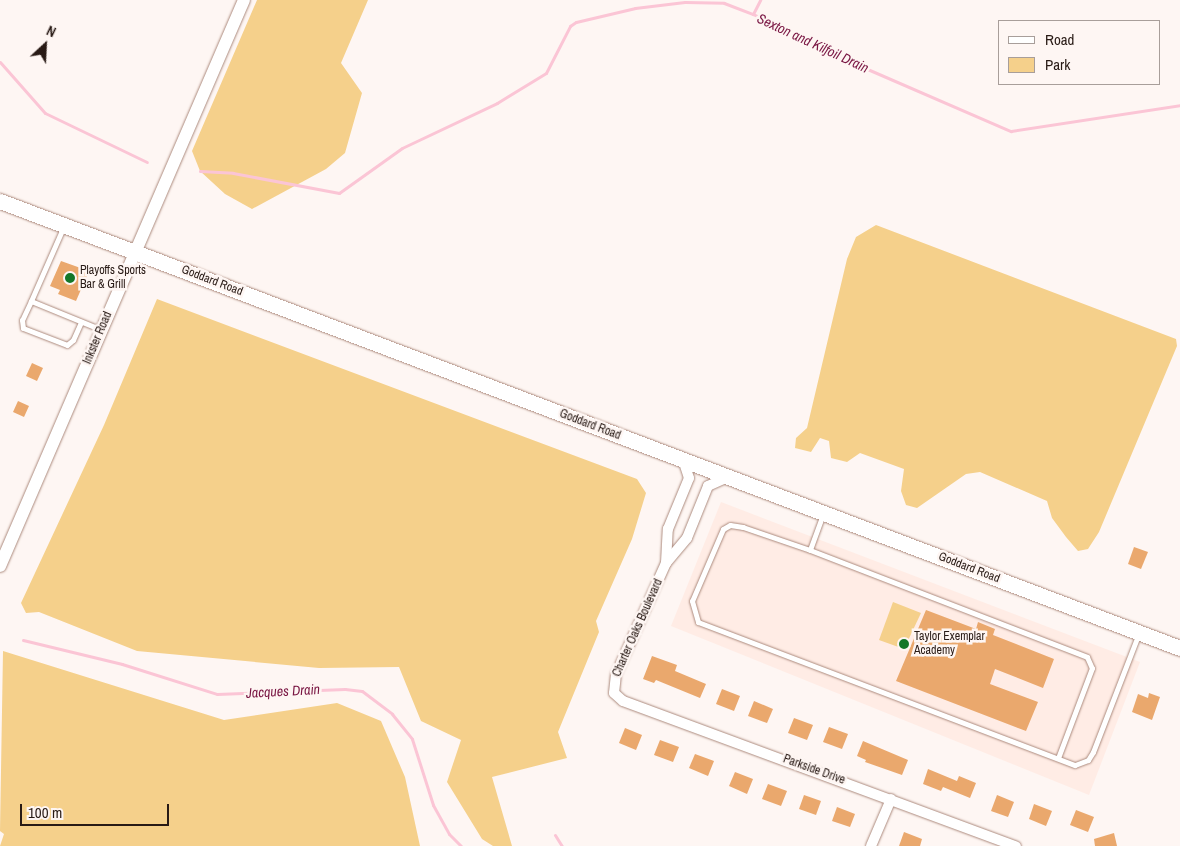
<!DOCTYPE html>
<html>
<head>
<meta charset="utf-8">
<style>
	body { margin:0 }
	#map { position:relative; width:1180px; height:846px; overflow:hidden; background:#fef6f3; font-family:"Archivo Narrow",sans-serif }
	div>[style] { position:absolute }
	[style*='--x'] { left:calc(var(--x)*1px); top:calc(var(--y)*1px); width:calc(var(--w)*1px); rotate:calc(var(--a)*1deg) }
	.built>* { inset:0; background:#ffece5 }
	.green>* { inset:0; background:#f5d08b }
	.stream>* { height:3px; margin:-1.5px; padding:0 1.5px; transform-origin:1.5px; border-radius:1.5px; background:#fbc5d5 }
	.building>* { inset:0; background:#eaa86d }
	.roads { filter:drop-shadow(0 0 1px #ac8a7d) drop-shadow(0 0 1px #ac8a7d) }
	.service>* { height:5px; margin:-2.5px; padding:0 2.5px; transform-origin:2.5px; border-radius:2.5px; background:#fff }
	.minor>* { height:10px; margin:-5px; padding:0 5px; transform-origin:5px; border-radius:5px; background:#fff }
	.tertiary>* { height:12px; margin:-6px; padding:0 6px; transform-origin:6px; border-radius:6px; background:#fff }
	.secondary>* { height:15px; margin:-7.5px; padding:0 7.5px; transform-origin:7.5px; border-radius:7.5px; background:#fff }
	.dots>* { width:14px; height:14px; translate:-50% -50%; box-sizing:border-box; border:2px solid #fef6f3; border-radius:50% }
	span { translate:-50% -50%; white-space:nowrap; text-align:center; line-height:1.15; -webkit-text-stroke:5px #fef6f3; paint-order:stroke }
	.poi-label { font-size:12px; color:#281a15 }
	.left { translate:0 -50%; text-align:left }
	.street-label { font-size:12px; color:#281a15 }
	.water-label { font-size:14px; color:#791542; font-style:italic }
	.legend { position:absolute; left:998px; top:20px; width:162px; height:65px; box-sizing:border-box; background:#fef6f3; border:1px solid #a89e9a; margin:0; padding:6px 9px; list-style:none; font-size:15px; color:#281a15 }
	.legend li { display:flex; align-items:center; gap:10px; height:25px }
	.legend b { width:25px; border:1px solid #a89e9a }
	.north { position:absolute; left:20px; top:20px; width:50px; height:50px; -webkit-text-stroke:4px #fef6f3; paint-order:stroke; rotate:25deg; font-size:14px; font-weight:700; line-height:20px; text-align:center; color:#281a15 }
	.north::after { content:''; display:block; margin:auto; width:18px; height:22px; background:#281a15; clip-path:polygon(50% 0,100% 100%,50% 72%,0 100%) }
	.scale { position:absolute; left:20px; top:804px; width:149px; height:22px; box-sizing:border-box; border:2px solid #281a15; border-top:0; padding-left:6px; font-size:15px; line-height:18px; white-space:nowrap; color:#281a15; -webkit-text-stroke:4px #fef6f3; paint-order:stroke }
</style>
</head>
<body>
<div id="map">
	<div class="built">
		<div style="clip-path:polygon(721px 502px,1140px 662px,1089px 795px,671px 626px)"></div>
	</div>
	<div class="green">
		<div style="clip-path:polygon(257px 0,368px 0,341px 63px,362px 93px,345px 153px,326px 169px,252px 209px,225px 194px,200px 171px,192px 151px)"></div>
		<div style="clip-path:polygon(876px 225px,1176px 339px,1177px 346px,1099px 532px,1088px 549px,1078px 551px,1066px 537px,1052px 518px,1047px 501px,980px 472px,966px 474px,917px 508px,906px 505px,901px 491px,904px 469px,860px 453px,847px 462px,831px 458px,829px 441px,820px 438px,811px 452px,795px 448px,796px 438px,807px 428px,847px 259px,856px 237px)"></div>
		<div style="clip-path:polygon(157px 299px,637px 479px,646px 493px,632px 539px,596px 621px,599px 632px,558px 732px,567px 758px,492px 777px,512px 846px,493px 846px,482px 839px,447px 782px,461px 740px,421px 721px,399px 667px,319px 668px,137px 651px,39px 612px,26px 613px,21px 603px,104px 425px)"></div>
		<div style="clip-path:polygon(893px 602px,921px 613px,904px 649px,879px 640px)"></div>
		<div style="clip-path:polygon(3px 651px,224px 720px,337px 703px,381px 721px,405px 777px,420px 846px,0 846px,4px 834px,0 831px)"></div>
	</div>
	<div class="stream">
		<div style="--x:753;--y:14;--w:16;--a:-63"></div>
		<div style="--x:0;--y:62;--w:68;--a:48.6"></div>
		<div style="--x:45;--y:113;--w:113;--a:25.7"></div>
		<div style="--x:200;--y:171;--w:33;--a:3"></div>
		<div style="--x:233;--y:173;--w:108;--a:10.7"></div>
		<div style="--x:339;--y:193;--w:77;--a:-35.5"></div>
		<div style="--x:402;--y:148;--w:105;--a:-25.3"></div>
		<div style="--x:497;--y:103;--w:57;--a:-31.5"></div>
		<div style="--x:546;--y:73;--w:53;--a:-62.9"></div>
		<div style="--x:570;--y:26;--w:7;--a:-34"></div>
		<div style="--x:576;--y:22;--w:61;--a:-13.3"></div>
		<div style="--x:635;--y:8;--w:50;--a:-6.8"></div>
		<div style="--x:685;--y:2;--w:39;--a:1"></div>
		<div style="--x:724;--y:3;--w:31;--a:21"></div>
		<div style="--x:753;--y:14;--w:92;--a:26.6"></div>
		<div style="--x:835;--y:55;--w:192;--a:23.4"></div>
		<div style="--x:1011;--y:131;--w:171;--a:-8.7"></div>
		<div style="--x:23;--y:640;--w:102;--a:13.6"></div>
		<div style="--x:122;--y:664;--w:100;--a:17.5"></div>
		<div style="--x:217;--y:694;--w:128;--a:-2.2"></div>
		<div style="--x:345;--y:689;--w:17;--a:7"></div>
		<div style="--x:362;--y:691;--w:38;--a:37"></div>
		<div style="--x:392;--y:714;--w:32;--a:51"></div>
		<div style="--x:412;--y:739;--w:69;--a:72.3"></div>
		<div style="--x:433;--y:805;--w:33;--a:61"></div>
		<div style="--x:449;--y:834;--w:17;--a:45"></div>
		<div style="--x:555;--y:835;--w:13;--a:58"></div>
	</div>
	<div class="building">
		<div style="clip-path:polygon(61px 261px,89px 271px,76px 301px,58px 294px,60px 290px,50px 286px)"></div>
		<div style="clip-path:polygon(32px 363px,43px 368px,37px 381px,26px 376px)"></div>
		<div style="clip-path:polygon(18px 401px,29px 406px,24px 417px,13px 412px)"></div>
		<div style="clip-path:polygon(1134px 547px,1148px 552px,1141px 569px,1128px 564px)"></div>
		<div style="clip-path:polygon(926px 610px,976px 629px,978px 622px,995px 629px,993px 635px,1054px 659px,1043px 688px,995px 669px,990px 684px,1038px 702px,1026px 731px,896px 681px)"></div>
		<div style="clip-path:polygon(652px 656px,677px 665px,675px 671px,706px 684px,700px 698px,656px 680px,654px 683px,643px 679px)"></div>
		<div style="clip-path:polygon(722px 689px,740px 696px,734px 711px,716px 704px)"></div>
		<div style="clip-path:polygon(1149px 693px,1160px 697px,1152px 720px,1132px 712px,1138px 694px,1148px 698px)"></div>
		<div style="clip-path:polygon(754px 701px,773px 709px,767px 723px,748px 716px)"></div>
		<div style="clip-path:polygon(794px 718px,813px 725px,807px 740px,788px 733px)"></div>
		<div style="clip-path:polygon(829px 727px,848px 734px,842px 749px,823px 742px)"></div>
		<div style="clip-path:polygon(625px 728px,642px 735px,636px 750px,619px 743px)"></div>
		<div style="clip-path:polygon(660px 740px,679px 747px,673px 762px,654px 755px)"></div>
		<div style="clip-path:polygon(863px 741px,908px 760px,902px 775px,865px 762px,866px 760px,857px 756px)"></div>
		<div style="clip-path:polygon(695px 754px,714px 761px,708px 776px,689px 768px)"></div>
		<div style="clip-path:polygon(928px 769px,957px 781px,959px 776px,976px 783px,970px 798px,943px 787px,941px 791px,923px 784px)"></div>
		<div style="clip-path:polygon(735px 772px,753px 779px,747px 794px,729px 786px)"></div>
		<div style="clip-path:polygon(768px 784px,787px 791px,781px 806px,762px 799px)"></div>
		<div style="clip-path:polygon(804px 795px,821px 801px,816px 815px,799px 809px)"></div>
		<div style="clip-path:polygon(997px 795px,1014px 802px,1008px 817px,991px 811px)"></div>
		<div style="clip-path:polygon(1034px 804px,1052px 811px,1046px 826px,1029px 819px)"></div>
		<div style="clip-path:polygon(837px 807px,855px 814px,850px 827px,832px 821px)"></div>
		<div style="clip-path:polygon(1076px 810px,1094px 817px,1088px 832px,1070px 825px)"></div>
		<div style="clip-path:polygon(904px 832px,922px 839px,920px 846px,899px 846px)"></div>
		<div style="clip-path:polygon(1114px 833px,1117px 846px,1095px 846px,1094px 839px)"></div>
	</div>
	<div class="roads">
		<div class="service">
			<div style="--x:63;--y:228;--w:80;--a:113.7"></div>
			<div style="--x:31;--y:301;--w:77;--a:22.2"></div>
			<div style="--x:31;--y:301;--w:21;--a:115"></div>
			<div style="--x:22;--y:320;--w:8;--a:83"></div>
			<div style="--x:23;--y:328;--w:47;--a:21.1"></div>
			<div style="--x:67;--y:345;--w:8;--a:-40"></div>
			<div style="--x:73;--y:340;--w:20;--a:-66"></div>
			<div style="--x:823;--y:514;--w:38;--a:110"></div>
			<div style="--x:810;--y:550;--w:71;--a:-161.1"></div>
			<div style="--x:743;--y:527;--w:13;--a:-171"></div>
			<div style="--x:730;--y:525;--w:8;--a:150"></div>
			<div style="--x:723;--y:529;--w:78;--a:113.3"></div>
			<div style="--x:692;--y:601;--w:22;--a:74"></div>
			<div style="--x:698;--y:622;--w:403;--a:20.8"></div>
			<div style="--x:1075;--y:765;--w:14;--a:-21"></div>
			<div style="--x:1088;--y:760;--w:9;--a:-58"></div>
			<div style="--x:1093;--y:752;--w:128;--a:-68.9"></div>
			<div style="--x:810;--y:550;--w:297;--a:21.1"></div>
			<div style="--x:1087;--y:657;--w:12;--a:66"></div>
			<div style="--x:1092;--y:668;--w:96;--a:110.7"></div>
		</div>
		<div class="minor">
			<div style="--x:728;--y:477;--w:22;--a:156"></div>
			<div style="--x:708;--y:486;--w:56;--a:112"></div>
			<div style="--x:687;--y:538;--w:33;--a:130"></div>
			<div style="--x:666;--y:563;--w:122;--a:114.2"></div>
			<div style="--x:616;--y:674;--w:19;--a:96"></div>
			<div style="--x:614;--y:693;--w:12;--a:42"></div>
			<div style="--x:623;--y:701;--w:419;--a:20.3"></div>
			<div style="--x:666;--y:563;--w:34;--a:-87"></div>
			<div style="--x:668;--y:529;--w:55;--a:-67.6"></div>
			<div style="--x:689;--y:478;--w:19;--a:-108"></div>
			<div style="--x:871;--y:846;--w:51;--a:-66.9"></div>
		</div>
		<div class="tertiary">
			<div style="--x:0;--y:566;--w:616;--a:-66.68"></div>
		</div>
		<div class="secondary">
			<div style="--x:0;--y:201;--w:1262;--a:20.75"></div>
		</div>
	</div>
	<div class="dots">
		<div style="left:70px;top:278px;background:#147728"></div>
		<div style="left:904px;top:644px;background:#147728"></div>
	</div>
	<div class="poi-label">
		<span class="left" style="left:80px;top:278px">Playoffs Sports<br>Bar &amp; Grill</span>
		<span class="left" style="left:914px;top:644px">Taylor Exemplar<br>Academy</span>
	</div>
	<div class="street-label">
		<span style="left:212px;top:281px;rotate:21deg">Goddard Road</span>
		<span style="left:98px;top:338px;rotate:-67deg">Inkster Road</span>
		<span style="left:590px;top:425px;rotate:21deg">Goddard Road</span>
		<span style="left:969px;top:568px;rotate:21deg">Goddard Road</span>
		<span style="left:638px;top:628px;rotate:-66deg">Charter Oaks Boulevard</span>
		<span style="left:814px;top:770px;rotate:20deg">Parkside Drive</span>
	</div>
	<div class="water-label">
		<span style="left:813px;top:43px;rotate:25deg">Sexton and Kilfoil Drain</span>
		<span style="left:283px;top:691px;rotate:-3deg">Jacques Drain</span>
	</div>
	<ul class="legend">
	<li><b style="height:6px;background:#fff"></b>Road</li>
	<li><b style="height:14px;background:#f5d08b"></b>Park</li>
	</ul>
	<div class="north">N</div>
	<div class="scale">100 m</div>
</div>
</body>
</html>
